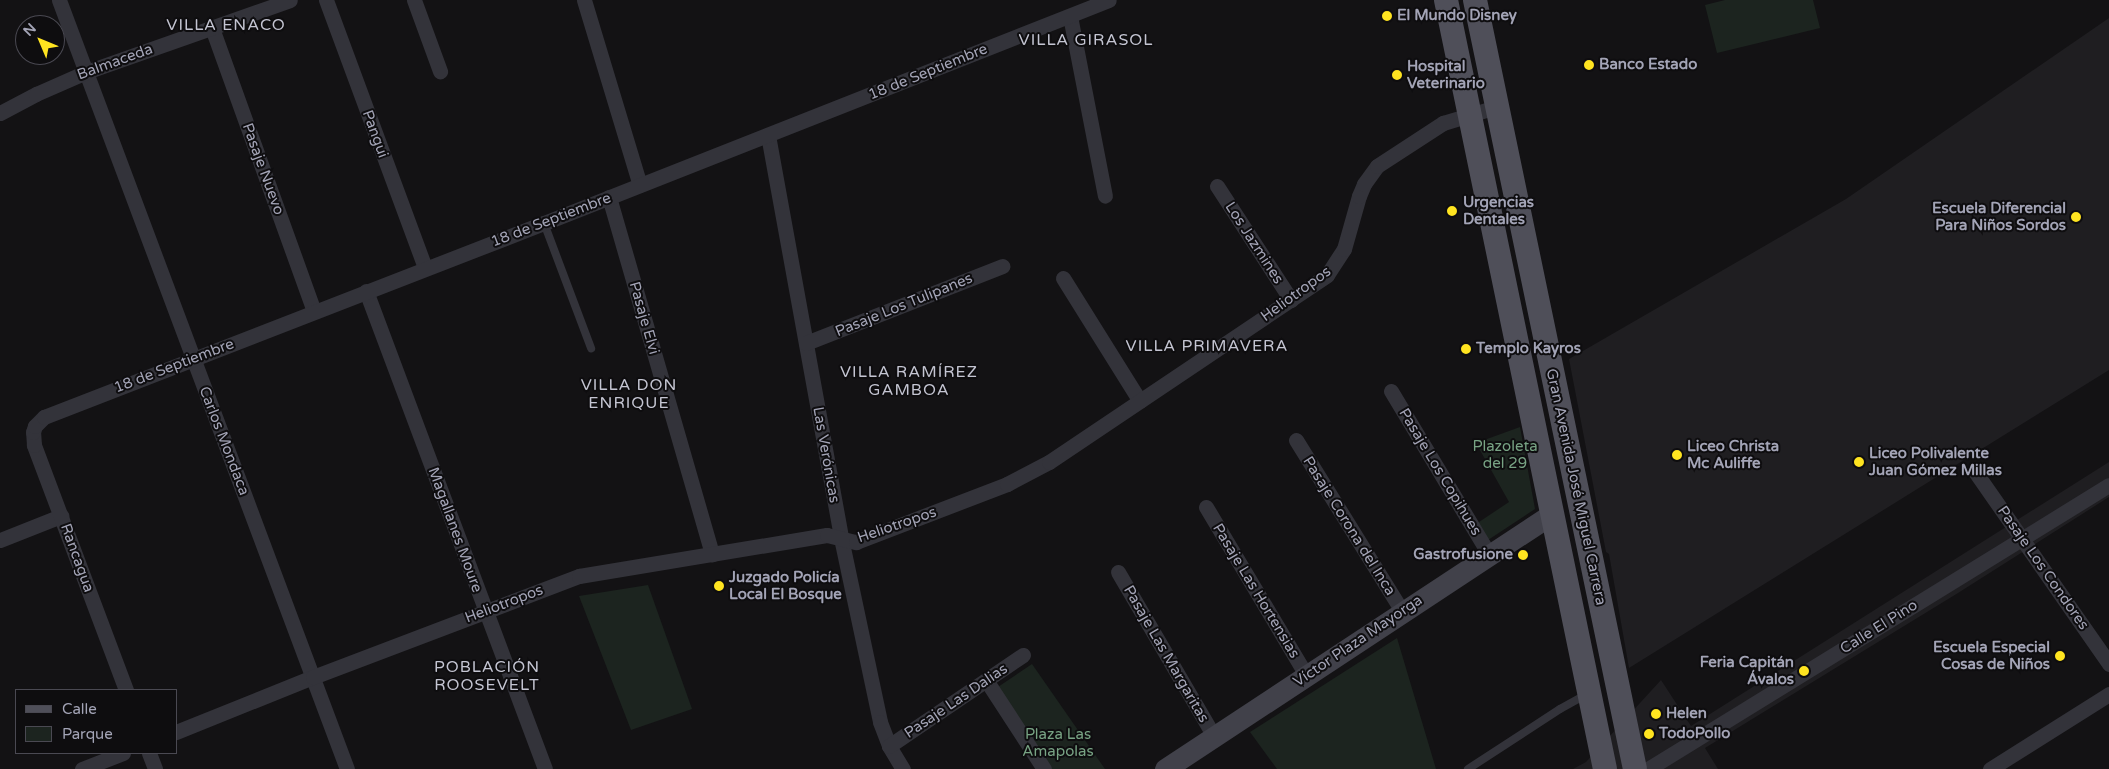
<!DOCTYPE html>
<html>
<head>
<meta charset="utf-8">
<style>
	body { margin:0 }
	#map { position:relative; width:2109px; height:769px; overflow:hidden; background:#131214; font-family:"Varela Round",sans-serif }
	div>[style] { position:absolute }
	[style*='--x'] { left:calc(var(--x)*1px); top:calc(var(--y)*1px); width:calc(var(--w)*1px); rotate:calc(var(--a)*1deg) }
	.built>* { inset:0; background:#1f1e21 }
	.green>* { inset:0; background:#1c241f }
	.lane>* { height:8px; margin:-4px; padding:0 4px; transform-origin:4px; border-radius:4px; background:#33333a }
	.street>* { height:15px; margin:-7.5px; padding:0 7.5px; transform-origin:7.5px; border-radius:7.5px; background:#33333a }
	.secondary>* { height:21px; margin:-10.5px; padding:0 10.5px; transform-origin:10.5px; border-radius:10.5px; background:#41414a }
	.primary>* { height:24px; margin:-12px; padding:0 12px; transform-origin:12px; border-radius:12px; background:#4f4f59 }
	.dots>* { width:14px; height:14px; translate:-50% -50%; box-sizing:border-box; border:2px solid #0e0d0f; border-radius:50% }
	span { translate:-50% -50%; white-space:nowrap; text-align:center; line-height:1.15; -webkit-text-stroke:4px #0e0d0f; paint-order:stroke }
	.poi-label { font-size:15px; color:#a3a4b6; font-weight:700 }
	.left { translate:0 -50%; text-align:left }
	.right { translate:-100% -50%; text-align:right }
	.street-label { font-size:15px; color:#a3a4b6 }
	.park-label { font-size:15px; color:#78a384 }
	.neighbourhood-label { font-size:16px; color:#c4c5d2; letter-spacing:1px }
	.legend { position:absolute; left:15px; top:689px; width:162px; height:65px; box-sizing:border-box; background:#0e0d0f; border:1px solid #4a4952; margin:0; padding:6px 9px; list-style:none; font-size:15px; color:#a3a4b6 }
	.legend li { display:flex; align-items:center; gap:10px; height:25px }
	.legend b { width:25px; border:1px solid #4a4952 }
	.north { position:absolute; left:15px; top:15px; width:50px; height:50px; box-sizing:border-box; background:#0e0d0f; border:1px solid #4a4952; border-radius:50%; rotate:315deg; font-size:14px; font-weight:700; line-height:20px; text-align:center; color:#a3a4b6 }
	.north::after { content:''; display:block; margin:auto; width:18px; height:22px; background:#ffe420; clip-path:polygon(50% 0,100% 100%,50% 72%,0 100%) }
</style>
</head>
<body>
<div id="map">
	<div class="built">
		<div style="clip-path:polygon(2109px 18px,2109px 370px,1629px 668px,1609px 554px,1606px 552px,1569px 359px,1846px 199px)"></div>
		<div style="clip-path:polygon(2109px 462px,2109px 497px,1958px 593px,1705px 748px,1718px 769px,1573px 769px,1586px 762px,1661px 680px,1691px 726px)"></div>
	</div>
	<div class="green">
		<div style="clip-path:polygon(1725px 0,1813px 0,1820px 28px,1717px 53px,1705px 5px)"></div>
		<div style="clip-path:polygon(1520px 427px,1535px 509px,1485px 542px,1473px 526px,1509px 502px,1476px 443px)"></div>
		<div style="clip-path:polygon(648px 585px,692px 709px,631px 730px,579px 596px)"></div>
		<div style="clip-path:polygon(1397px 638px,1436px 769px,1277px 769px,1250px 732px)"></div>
		<div style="clip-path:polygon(1032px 664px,1105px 769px,1049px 769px,995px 689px)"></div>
	</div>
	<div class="lane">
		<div style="--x:544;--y:223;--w:134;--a:69.4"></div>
		<div style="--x:1468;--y:769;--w:110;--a:-33.1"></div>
		<div style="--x:1560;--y:709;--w:31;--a:-29"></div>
	</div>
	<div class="street">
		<div style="--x:59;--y:0;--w:821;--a:69.47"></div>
		<div style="--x:326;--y:0;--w:286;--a:69.7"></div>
		<div style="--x:414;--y:0;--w:76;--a:69.9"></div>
		<div style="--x:584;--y:0;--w:193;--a:73.2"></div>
		<div style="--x:1070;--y:16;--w:183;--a:79"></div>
		<div style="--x:212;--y:28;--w:301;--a:70.2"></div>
		<div style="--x:0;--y:113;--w:41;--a:-27.8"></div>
		<div style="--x:36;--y:94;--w:55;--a:-23.7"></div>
		<div style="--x:86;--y:72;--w:216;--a:-19.4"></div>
		<div style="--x:768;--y:135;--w:410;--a:79.7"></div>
		<div style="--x:841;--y:538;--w:188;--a:78"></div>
		<div style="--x:880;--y:722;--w:26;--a:69"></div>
		<div style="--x:889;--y:746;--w:27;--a:59"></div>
		<div style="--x:1217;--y:186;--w:136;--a:57"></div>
		<div style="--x:609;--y:197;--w:372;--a:73.9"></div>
		<div style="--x:1063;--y:278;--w:145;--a:58"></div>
		<div style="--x:366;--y:291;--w:510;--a:69.47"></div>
		<div style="--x:806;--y:343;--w:211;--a:-21.4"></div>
		<div style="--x:1391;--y:391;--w:190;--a:59"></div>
		<div style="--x:1296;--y:440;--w:201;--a:58.2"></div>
		<div style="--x:1976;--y:473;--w:233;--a:55.1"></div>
		<div style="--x:1206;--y:507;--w:196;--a:59.2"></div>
		<div style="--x:0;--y:540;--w:66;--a:-21.5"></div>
		<div style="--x:1118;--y:572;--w:190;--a:59.7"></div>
		<div style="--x:986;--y:680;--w:106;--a:56.9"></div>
		<div style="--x:126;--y:690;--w:262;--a:-110.6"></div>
		<div style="--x:34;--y:445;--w:13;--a:-94"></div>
		<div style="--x:33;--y:432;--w:6;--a:-72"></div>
		<div style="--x:35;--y:426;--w:13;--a:-45"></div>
		<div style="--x:44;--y:417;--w:536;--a:-21.21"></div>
		<div style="--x:544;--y:223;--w:607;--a:-21.54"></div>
		<div style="--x:176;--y:732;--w:148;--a:-21.9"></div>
		<div style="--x:313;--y:677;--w:285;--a:-20.8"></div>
		<div style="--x:579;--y:576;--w:251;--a:-9.4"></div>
		<div style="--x:827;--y:535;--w:30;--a:14"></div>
		<div style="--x:856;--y:542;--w:162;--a:-21"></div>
		<div style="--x:1007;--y:484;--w:47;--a:-27.6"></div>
		<div style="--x:1049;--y:462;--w:335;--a:-33.9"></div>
		<div style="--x:1327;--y:275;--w:31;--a:-57"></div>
		<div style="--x:1344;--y:249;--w:55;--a:-74.2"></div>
		<div style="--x:1359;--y:196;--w:13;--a:-67"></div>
		<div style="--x:1364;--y:184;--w:22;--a:-54"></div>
		<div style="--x:1377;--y:166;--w:79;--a:-33.1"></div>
		<div style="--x:1443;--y:123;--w:55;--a:-16.8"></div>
		<div style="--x:889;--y:746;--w:162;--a:-34.2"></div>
		<div style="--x:149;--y:753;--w:17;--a:69"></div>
		<div style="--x:82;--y:769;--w:44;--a:-21.3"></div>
		<div style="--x:1648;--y:769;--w:541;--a:-31.64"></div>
		<div style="--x:1990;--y:769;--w:141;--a:-32.2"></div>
	</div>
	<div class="secondary">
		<div style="--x:1165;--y:769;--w:463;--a:-33.4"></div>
	</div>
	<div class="primary">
		<div style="--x:1446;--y:0;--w:785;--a:78.32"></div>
		<div style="--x:1475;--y:0;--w:785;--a:78.25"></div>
	</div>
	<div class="dots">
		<div style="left:1387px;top:16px;background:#ffe420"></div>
		<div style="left:1589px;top:65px;background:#ffe420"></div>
		<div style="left:1397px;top:75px;background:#ffe420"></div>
		<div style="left:1452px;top:211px;background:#ffe420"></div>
		<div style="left:2076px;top:217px;background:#ffe420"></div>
		<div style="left:1466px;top:349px;background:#ffe420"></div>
		<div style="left:1677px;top:455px;background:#ffe420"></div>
		<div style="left:1859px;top:462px;background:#ffe420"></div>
		<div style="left:1523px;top:555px;background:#ffe420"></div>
		<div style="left:719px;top:586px;background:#ffe420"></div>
		<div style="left:2060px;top:656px;background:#ffe420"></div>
		<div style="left:1804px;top:671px;background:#ffe420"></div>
		<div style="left:1656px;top:714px;background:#ffe420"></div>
		<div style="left:1649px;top:734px;background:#ffe420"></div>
	</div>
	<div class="poi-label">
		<span class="left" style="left:1397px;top:16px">El Mundo Disney</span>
		<span class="left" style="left:1599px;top:65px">Banco Estado</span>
		<span class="left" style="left:1407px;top:75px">Hospital<br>Veterinario</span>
		<span class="left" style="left:1463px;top:211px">Urgencias<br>Dentales</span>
		<span class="right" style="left:2066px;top:217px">Escuela Diferencial<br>Para Niños Sordos</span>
		<span class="left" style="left:1476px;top:349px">Templo Kayros</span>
		<span class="left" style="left:1687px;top:455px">Liceo Christa<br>Mc Auliffe</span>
		<span class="left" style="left:1869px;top:462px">Liceo Polivalente<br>Juan Gómez Millas</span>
		<span class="right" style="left:1513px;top:555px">Gastrofusione</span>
		<span class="left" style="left:729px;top:586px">Juzgado Policía<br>Local El Bosque</span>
		<span class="right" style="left:2050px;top:656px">Escuela Especial<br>Cosas de Niños</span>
		<span class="right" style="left:1794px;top:671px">Feria Capitán<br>Ávalos</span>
		<span class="left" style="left:1666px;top:714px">Helen</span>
		<span class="left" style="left:1659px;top:734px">TodoPollo</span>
	</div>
	<div class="street-label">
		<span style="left:115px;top:62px;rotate:-20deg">Balmaceda</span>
		<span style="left:928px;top:72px;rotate:-22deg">18 de Septiembre</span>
		<span style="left:375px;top:134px;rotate:70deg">Pangui</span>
		<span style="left:263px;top:169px;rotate:70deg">Pasaje Nuevo</span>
		<span style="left:551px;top:220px;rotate:-21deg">18 de Septiembre</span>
		<span style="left:1254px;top:243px;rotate:57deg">Los Jazmines</span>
		<span style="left:1296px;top:294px;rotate:-36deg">Heliotropos</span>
		<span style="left:904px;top:305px;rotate:-22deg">Pasaje Los Tulipanes</span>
		<span style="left:644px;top:318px;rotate:74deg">Pasaje Elvi</span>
		<span style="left:174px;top:366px;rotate:-21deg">18 de Septiembre</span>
		<span style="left:224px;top:441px;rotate:69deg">Carlos Mondaca</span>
		<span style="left:826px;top:455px;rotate:80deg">Las Verónicas</span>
		<span style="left:1440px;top:472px;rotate:59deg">Pasaje Los Copihues</span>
		<span style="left:1576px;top:487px;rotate:78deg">Gran Avenida José Miguel Carrera</span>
		<span style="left:897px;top:525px;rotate:-19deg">Heliotropos</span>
		<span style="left:1349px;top:526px;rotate:58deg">Pasaje Corona del Inca</span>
		<span style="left:455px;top:530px;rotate:70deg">Magallanes Moure</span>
		<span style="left:77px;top:558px;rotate:70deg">Rancagua</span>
		<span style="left:2043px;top:568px;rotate:55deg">Pasaje Los Condores</span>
		<span style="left:1256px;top:591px;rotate:59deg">Pasaje Las Hortensias</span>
		<span style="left:504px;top:604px;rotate:-21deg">Heliotropos</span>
		<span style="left:1879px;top:627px;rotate:-32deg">Calle El Pino</span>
		<span style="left:1358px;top:641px;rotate:-34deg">Víctor Plaza Mayorga</span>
		<span style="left:1166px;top:654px;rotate:60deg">Pasaje Las Margaritas</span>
		<span style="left:956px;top:701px;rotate:-34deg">Pasaje Las Dalias</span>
	</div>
	<div class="park-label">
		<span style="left:1505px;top:455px">Plazoleta<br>del 29</span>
		<span style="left:1058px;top:743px">Plaza Las<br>Amapolas</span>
	</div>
	<div class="neighbourhood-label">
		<span style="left:226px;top:25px">VILLA ENACO</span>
		<span style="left:1086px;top:40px">VILLA GIRASOL</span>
		<span style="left:1207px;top:346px">VILLA PRIMAVERA</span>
		<span style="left:909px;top:381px">VILLA RAMÍREZ<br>GAMBOA</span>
		<span style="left:629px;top:394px">VILLA DON<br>ENRIQUE</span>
		<span style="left:487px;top:676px">POBLACIÓN<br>ROOSEVELT</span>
	</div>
	<ul class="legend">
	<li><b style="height:6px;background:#4f4f59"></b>Calle</li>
	<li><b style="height:14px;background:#1c241f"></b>Parque</li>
	</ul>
	<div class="north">N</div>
</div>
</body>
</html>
